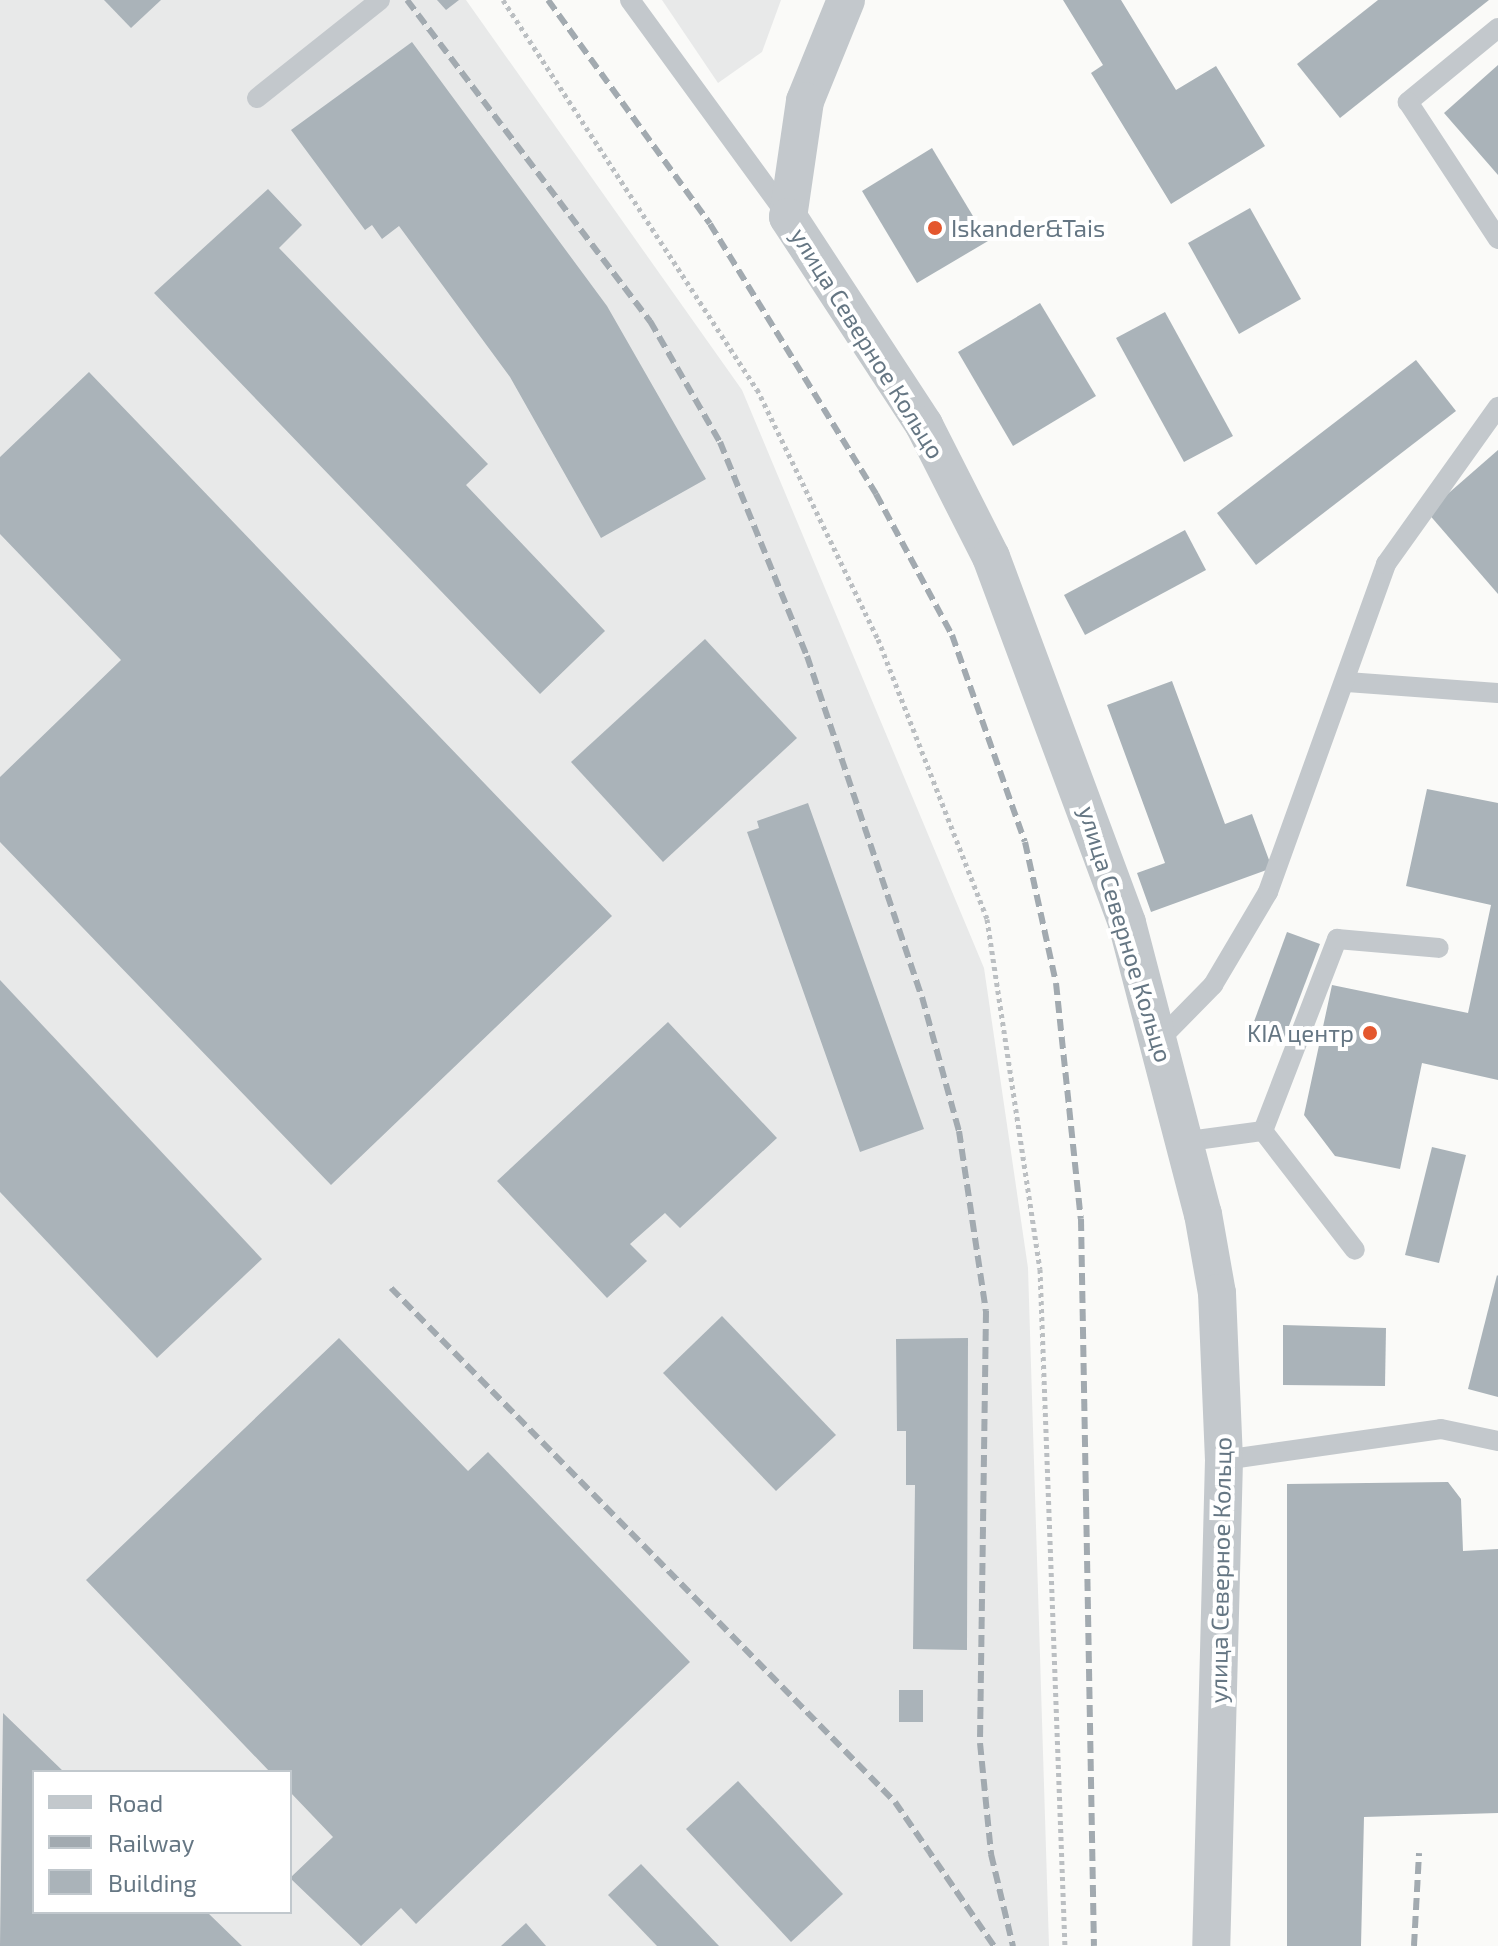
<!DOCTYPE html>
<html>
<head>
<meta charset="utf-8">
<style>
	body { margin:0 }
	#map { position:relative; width:1498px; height:1946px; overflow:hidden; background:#fafaf8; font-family:"Exo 2",sans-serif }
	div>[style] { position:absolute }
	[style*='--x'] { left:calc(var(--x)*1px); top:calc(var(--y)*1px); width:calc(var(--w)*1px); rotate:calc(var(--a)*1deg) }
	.built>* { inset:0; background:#e8e9e9 }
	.building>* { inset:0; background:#aab3b9 }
	.path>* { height:5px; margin-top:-2.5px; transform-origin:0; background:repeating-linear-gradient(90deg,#bbbfc2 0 4px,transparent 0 8px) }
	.service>* { height:20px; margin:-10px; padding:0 10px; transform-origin:10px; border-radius:10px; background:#c3c8cc }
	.minor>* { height:38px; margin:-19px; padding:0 19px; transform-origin:19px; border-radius:19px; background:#c3c8cc }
	.rail>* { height:6px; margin-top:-3px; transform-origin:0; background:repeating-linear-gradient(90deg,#a2aab0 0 12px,transparent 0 18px) }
	.dots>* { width:22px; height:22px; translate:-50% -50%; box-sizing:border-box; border:4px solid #fff; border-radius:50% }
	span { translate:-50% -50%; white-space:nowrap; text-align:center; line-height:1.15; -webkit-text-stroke:8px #fff; paint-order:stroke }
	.poi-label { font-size:24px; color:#657683 }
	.left { translate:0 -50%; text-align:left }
	.right { translate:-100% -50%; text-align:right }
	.street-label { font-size:24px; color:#657683 }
	.legend { position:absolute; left:32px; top:1770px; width:260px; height:144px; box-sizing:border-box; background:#fff; border:2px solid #c1c8cd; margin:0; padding:10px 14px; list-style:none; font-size:24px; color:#657683 }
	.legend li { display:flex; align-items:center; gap:16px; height:40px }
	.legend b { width:40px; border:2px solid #c1c8cd }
</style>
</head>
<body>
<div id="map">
	<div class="built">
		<div style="clip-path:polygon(evenodd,0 0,466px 0,742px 390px,984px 968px,1028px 1268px,1049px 1946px,0 1946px,0 0,34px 1772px,290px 1772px,290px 1912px,34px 1912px,34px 1772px)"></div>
		<div style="clip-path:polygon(662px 0,781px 0,762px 52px,718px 83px)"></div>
	</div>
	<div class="building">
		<div style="clip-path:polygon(104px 0,161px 0,131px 28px)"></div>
		<div style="clip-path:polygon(437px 0,459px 0,446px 10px)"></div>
		<div style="clip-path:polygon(1063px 0,1121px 0,1176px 90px,1216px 66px,1265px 146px,1171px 204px,1091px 73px,1103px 65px)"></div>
		<div style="clip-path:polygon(1378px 0,1489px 0,1340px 118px,1297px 64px)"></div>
		<div style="clip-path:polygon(412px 42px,607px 306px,706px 479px,601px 538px,510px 377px,399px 226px,382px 239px,372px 225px,365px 230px,291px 130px)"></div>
		<div style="clip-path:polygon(1498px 65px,1498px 175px,1444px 113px)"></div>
		<div style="clip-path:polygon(932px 148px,988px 241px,917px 283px,862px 191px)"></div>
		<div style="clip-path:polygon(268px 189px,302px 225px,279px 248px,488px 464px,466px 485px,605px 631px,540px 694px,154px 293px)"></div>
		<div style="clip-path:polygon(1250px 208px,1301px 299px,1239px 334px,1188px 243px)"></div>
		<div style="clip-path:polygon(1040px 303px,1096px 396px,1013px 446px,958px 352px)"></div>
		<div style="clip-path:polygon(1165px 312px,1233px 436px,1184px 462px,1116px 338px)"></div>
		<div style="clip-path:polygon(1416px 360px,1456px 411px,1256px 565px,1217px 513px)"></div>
		<div style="clip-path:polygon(89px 372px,612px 916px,331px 1185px,0 842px,0 777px,121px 660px,0 534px,0 457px)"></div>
		<div style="clip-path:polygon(1498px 450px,1498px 594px,1427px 512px)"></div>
		<div style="clip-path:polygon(1185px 530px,1206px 570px,1085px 635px,1064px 595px)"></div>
		<div style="clip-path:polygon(705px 639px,797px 738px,663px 862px,571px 762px)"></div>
		<div style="clip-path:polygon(1172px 681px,1225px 824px,1252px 814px,1272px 868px,1151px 912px,1137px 873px,1165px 863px,1107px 705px)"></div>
		<div style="clip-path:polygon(1427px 789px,1498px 803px,1498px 1080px,1422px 1063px,1400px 1169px,1335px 1156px,1304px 1115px,1332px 985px,1468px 1013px,1491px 905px,1406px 886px)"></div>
		<div style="clip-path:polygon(808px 803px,924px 1129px,860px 1152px,747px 832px,759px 828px,757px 821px)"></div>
		<div style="clip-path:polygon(1287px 932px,1320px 944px,1284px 1039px,1252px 1027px)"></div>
		<div style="clip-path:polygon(0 980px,262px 1259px,157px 1358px,0 1192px)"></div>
		<div style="clip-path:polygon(668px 1022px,777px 1138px,680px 1228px,665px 1213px,630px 1244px,647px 1261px,607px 1298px,497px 1181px)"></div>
		<div style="clip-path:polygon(1432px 1147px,1466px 1155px,1439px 1263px,1405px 1255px)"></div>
		<div style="clip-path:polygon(1497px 1275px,1498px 1276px,1498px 1397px,1468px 1389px)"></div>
		<div style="clip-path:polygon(722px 1316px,836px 1435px,776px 1491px,663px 1373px)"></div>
		<div style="clip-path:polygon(1283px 1325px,1386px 1328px,1385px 1386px,1283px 1385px)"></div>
		<div style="clip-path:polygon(339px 1338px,468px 1471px,488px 1452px,690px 1662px,416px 1924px,401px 1908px,361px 1946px,290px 1878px,333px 1837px,290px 1792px,290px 1772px,270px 1772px,86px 1580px)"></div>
		<div style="clip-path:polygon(968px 1338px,967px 1650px,913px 1649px,915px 1485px,906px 1485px,906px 1431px,897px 1431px,896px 1339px)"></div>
		<div style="clip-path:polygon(1448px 1482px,1461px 1499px,1463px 1551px,1498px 1549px,1498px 1813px,1364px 1817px,1361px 1946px,1287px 1946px,1287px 1484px)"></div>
		<div style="clip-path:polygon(899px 1690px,923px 1690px,923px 1722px,899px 1722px)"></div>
		<div style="clip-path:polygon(3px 1713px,64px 1772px,34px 1772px,34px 1912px,207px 1912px,242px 1946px,0 1946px)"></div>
		<div style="clip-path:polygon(738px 1781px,843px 1894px,791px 1942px,686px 1829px)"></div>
		<div style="clip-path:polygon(641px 1864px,719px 1946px,657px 1946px,608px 1895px)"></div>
		<div style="clip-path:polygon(526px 1923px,546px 1946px,501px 1946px)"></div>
	</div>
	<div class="path">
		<div style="--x:503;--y:0;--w:465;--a:56.9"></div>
		<div style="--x:757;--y:389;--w:278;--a:64.2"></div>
		<div style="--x:878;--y:639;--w:300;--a:68.7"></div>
		<div style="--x:987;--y:919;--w:354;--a:81.4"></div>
		<div style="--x:1040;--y:1269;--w:677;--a:87.89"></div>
	</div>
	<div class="service">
		<div style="--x:630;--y:0;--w:268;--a:53.9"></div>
		<div style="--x:1498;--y:28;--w:117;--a:140.6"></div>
		<div style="--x:1408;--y:102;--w:164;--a:56.7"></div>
		<div style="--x:257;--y:98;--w:157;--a:-38.5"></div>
		<div style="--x:1347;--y:682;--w:151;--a:4.2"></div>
		<div style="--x:1160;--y:1039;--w:76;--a:-45.5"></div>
		<div style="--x:1213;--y:985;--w:108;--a:-59.4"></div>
		<div style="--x:1268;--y:892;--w:349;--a:-70.2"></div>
		<div style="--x:1386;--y:564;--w:193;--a:-54.5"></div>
		<div style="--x:1263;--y:1131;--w:206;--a:-68.9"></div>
		<div style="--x:1337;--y:939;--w:102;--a:5"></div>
		<div style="--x:1189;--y:1141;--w:75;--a:-7.7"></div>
		<div style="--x:1263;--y:1131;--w:150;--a:52.3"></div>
		<div style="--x:1224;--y:1460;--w:219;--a:-8.1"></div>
		<div style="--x:1441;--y:1429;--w:58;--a:11.9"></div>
	</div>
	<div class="minor">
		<div style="--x:846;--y:0;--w:109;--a:112.1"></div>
		<div style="--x:805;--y:101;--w:117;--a:98.3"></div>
		<div style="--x:788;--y:217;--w:249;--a:56.8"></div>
		<div style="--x:924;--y:425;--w:148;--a:63.1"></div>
		<div style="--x:991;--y:557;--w:390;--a:69.6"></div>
		<div style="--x:1127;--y:923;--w:301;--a:75.4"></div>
		<div style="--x:1203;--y:1214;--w:80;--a:80"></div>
		<div style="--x:1217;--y:1293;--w:167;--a:87.6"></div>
		<div style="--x:1224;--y:1460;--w:486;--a:91.5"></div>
	</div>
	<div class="rail">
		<div style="--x:407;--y:0;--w:403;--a:52.9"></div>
		<div style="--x:650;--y:321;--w:140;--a:60"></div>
		<div style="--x:720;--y:442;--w:231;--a:67.9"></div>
		<div style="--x:807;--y:656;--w:360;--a:71.4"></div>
		<div style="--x:922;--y:997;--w:139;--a:74.6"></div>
		<div style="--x:959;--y:1131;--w:182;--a:81.5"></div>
		<div style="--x:986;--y:1311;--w:432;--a:90.8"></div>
		<div style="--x:980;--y:1743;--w:112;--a:84.3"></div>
		<div style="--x:991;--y:1854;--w:95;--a:76.6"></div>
		<div style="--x:548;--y:0;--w:276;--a:54.1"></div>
		<div style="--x:710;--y:224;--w:317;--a:58.4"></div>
		<div style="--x:876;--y:494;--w:160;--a:61.7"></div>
		<div style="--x:952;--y:635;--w:219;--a:70.6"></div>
		<div style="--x:1025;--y:842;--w:144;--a:77.6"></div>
		<div style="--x:1056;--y:983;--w:237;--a:84"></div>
		<div style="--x:1081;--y:1219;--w:727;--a:88.98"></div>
		<div style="--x:391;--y:1288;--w:720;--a:45.56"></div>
		<div style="--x:895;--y:1802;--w:175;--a:55.5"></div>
		<div style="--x:1414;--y:1946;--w:93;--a:-86.9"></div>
	</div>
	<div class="dots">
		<div style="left:935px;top:228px;background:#e4572e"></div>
		<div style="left:1370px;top:1033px;background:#e4572e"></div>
	</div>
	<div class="poi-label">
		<span class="left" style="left:951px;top:228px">Iskander&amp;Tais</span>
		<span class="right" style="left:1354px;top:1033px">KIA центр</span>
	</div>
	<div class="street-label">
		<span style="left:868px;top:343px;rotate:58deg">улица Северное Кольцо</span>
		<span style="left:1126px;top:934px;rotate:73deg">улица Северное Кольцо</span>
		<span style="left:1220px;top:1570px;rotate:-89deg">улица Северное Кольцо</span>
	</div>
	<ul class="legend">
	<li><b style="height:10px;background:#c3c8cc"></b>Road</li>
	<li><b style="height:10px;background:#a2aab0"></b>Railway</li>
	<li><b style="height:22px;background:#aab3b9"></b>Building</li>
	</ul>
</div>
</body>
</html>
